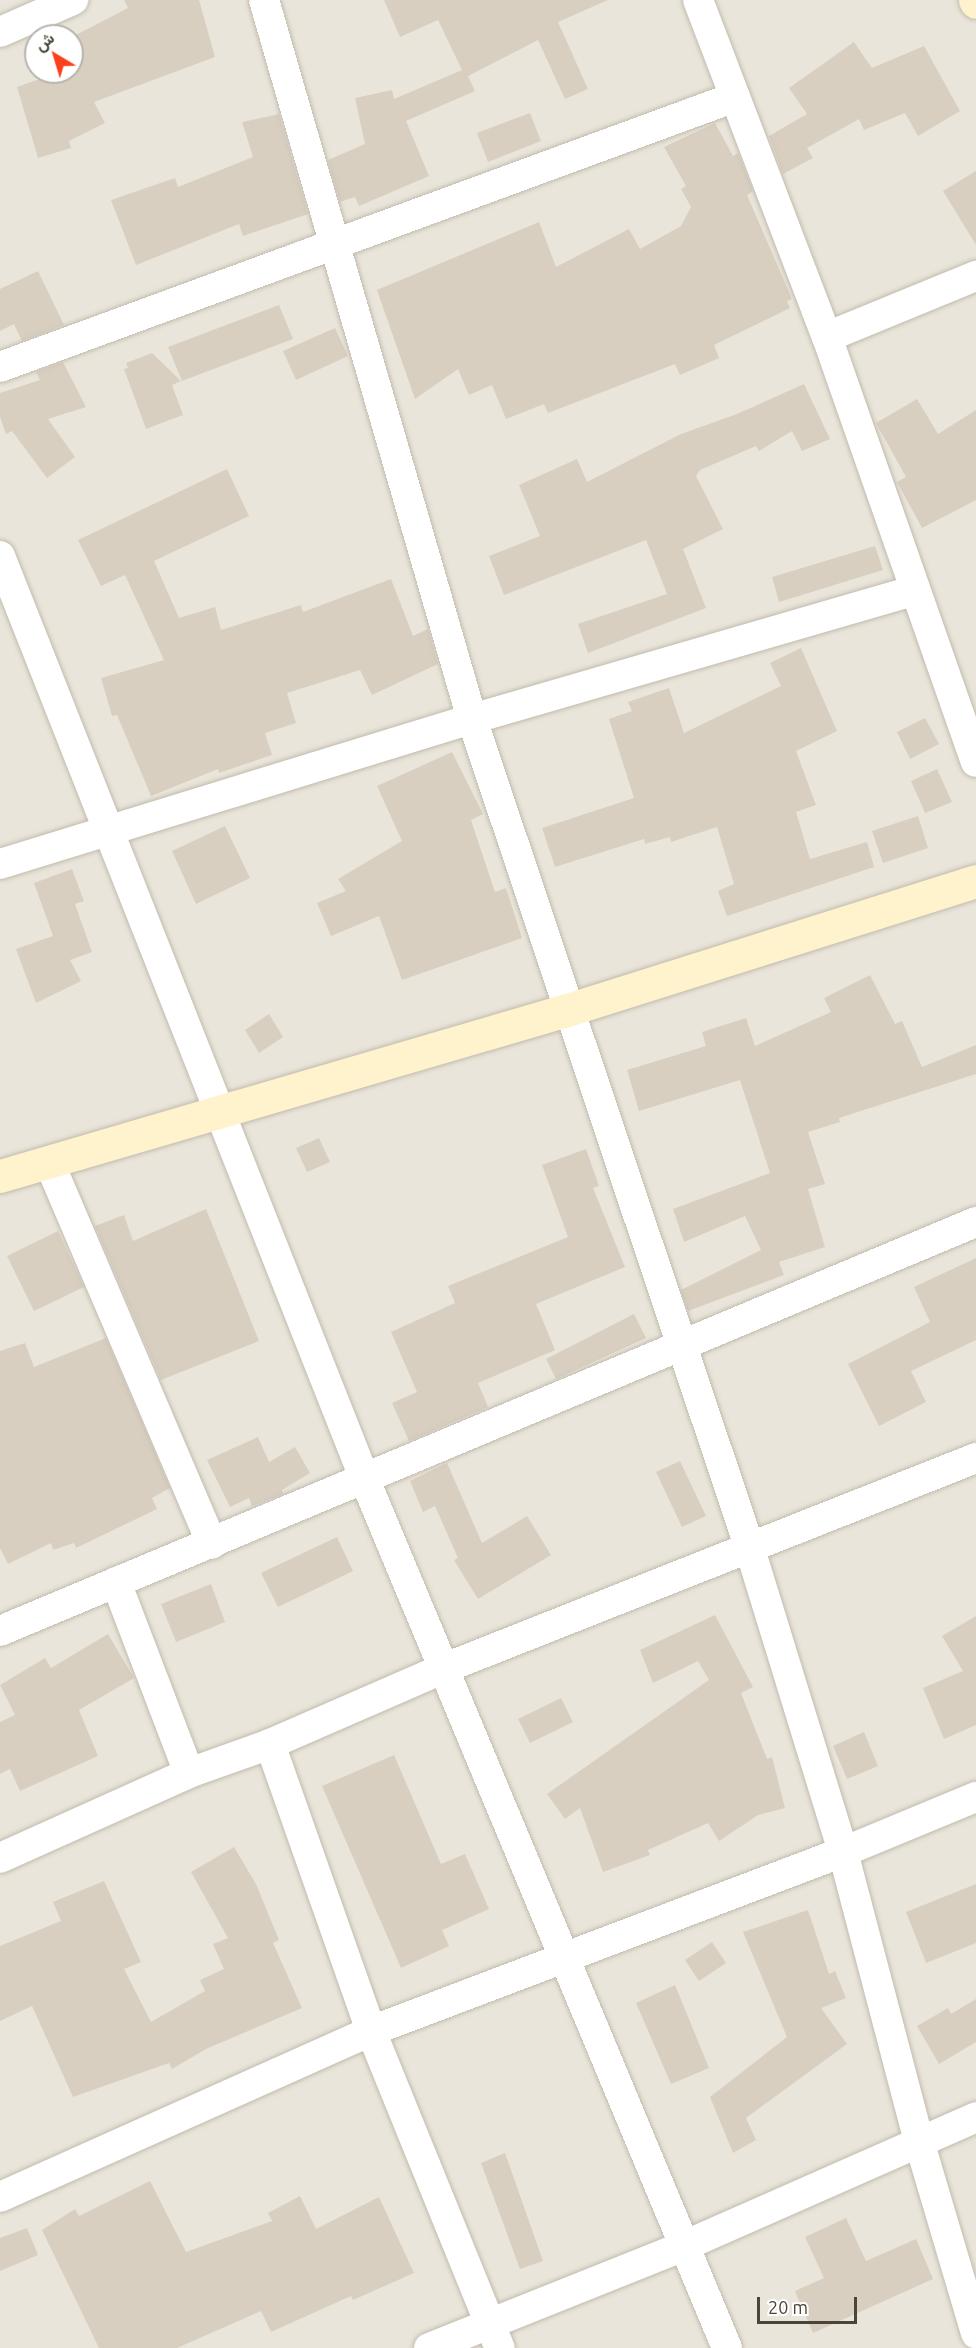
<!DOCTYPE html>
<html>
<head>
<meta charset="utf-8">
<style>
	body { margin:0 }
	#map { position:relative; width:976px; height:2348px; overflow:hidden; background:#f6f3ec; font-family:Ubuntu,Vazirmatn,sans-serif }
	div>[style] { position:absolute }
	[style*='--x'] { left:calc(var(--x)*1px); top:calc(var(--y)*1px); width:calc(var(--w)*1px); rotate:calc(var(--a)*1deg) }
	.residential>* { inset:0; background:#eae5da }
	.building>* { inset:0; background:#d8cfc1 }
	.roads { filter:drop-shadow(0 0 2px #c2bbae) drop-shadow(0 0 2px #c2bbae) }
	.street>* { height:30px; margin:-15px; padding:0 15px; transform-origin:15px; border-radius:15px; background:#fff }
	.secondary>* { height:33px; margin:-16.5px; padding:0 16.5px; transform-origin:16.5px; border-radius:16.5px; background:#fff3cd }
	span { translate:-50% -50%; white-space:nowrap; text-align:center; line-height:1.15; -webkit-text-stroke:4.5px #fff; paint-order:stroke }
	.north { position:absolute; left:24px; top:24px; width:60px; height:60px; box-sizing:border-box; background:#fff; border:2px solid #b7b4b0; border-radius:50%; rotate:322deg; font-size:16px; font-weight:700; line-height:24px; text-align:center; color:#4b4439 }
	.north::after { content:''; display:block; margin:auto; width:21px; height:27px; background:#fc3f1d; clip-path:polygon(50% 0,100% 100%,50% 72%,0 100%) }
	.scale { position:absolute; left:757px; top:2297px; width:100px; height:27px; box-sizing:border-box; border:3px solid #4b4439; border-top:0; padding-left:8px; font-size:18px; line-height:21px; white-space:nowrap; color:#4b4439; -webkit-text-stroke:4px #fff; paint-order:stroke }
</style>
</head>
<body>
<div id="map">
	<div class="residential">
		<div style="clip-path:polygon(evenodd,0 0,976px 0,976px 2348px,0 2348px,0 0,36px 36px,72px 36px,72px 72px,36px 72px,36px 36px)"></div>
	</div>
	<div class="building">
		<div style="clip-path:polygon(124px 0,199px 0,215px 57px,94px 102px,105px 123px,69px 141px,71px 148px,38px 158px,17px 87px,59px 72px,72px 72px,72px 37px,128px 8px)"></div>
		<div style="clip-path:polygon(384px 0,608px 0,558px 22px,588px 89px,565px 99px,538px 40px,468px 76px,475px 91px,406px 121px,429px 176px,359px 206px,355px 197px,340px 202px,328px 160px,365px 144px,355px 98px,392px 90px,394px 99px,462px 70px,438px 20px,400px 37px)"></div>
		<div style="clip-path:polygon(854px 42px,872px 68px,924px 46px,960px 111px,918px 136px,905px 113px,864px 130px,859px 119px,807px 148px,813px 158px,783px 174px,769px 136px,807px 114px,789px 88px)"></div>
		<div style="clip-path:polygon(530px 113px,541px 141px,488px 162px,477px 133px)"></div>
		<div style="clip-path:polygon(279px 114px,308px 214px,243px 236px,239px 224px,136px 265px,111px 200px,175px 178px,178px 187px,253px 157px,242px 122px)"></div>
		<div style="clip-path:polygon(715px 123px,733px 156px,738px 153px,753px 191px,747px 195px,792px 299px,787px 301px,790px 308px,714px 345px,719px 358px,680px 375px,675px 364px,548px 413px,544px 404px,506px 419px,492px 385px,469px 395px,458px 369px,415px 399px,377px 290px,539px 222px,556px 267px,629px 229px,640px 249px,681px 226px,691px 207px,681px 189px,686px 186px,664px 147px)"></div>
		<div style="clip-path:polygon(976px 171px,976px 245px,943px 191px)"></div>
		<div style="clip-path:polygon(38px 271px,64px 325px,22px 341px,14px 324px,0 331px,0 289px)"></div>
		<div style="clip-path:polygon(279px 305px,293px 339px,182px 381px,168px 347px)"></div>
		<div style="clip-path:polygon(335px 328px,348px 356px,296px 380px,283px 351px)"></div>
		<div style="clip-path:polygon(152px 353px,181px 381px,172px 385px,183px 415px,146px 429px,124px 369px,128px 368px,126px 363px)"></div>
		<div style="clip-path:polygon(63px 362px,86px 407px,48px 419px,75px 457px,47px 478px,12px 431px,6px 434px,0 417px,0 393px,40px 380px,36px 372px)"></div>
		<div style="clip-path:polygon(804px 384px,830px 439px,802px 451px,792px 431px,759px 451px,756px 446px,700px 470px,696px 476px,723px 529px,683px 549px,706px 608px,588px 653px,578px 624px,667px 594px,646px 540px,504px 595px,489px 556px,540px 536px,519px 485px,577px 459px,587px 482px,681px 434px,737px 414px)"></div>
		<div style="clip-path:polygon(917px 399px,938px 434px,976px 410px,976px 500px,922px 528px,897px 482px,906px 477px,876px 423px)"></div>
		<div style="clip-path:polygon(227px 469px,249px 516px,154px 561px,179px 618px,215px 607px,221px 630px,301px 605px,303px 612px,391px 579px,413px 636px,428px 629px,438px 664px,372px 695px,360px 670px,287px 693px,296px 723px,265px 733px,272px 755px,219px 773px,218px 769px,151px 796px,117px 715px,112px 716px,101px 678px,164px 660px,125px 575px,101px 586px,78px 540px)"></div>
		<div style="clip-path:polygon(875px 546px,883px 570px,779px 602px,772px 577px)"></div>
		<div style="clip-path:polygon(801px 648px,837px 731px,796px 751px,816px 805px,796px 812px,810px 859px,867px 842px,874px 867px,727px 916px,718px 891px,734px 884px,717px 827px,671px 842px,670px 837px,645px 844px,644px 839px,555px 867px,542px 828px,634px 798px,609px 719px,632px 711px,628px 702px,669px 688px,684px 733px,781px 686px,770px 663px)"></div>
		<div style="clip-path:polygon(925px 718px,939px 744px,910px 759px,897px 732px)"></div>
		<div style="clip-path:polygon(452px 752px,483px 814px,471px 820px,495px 892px,506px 888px,522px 938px,402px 980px,379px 916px,331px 936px,317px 903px,346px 891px,338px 879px,402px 841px,377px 786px)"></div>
		<div style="clip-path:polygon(937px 769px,952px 802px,925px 813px,911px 781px)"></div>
		<div style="clip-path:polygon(918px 816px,928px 848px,883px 863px,872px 831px)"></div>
		<div style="clip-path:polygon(225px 826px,250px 878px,196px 904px,172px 851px)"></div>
		<div style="clip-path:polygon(72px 869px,84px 901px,75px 904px,92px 952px,70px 960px,81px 981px,36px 1003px,16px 949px,53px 936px,34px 883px)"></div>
		<div style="clip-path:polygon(870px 975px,895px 1024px,902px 1021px,922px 1067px,976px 1045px,976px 1074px,839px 1118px,840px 1122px,808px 1132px,825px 1184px,808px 1189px,825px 1247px,779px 1262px,784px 1275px,688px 1311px,681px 1290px,761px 1250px,745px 1216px,684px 1242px,673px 1209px,770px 1173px,740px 1080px,639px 1111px,627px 1070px,706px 1046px,702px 1032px,746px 1018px,755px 1046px,831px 1012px,824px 998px)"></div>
		<div style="clip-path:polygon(269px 1014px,283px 1037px,259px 1053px,245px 1030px)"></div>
		<div style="clip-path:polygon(319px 1138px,330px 1162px,307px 1172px,296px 1148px)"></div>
		<div style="clip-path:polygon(586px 1149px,599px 1186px,593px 1188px,625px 1267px,536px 1304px,555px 1350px,478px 1383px,488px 1407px,409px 1441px,392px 1403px,417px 1392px,391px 1332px,455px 1303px,448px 1286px,568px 1237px,542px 1165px)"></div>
		<div style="clip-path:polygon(206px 1209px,259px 1341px,161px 1380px,95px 1226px,124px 1215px,133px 1241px)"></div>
		<div style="clip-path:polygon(58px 1231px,84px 1287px,34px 1311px,7px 1256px)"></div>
		<div style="clip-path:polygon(976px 1258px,976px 1340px,911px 1371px,926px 1402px,879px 1426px,848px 1364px,930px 1322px,914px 1287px)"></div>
		<div style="clip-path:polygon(634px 1314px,646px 1338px,556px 1379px,546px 1359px)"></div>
		<div style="clip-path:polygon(106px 1338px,170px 1488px,152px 1498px,157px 1509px,76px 1548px,74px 1543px,53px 1550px,51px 1543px,8px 1564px,0 1548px,0 1351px,25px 1343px,34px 1367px)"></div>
		<div style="clip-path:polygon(258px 1437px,269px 1462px,295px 1447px,310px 1473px,282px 1490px,283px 1494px,252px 1506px,249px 1498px,230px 1507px,207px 1460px)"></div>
		<div style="clip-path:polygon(680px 1461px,706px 1516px,682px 1527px,656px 1472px)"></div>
		<div style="clip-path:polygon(447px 1463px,482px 1543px,527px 1516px,551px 1555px,478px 1599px,454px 1560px,458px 1558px,435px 1506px,423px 1512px,410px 1481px)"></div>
		<div style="clip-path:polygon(337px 1537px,353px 1571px,278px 1607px,261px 1573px)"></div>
		<div style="clip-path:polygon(211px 1584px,225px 1622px,176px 1642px,161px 1604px)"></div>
		<div style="clip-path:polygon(715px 1615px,753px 1687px,741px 1693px,767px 1759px,772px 1757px,785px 1808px,758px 1815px,719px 1841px,708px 1823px,648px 1850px,650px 1855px,603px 1872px,580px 1808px,565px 1819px,547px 1794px,709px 1680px,698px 1661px,653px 1683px,640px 1650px)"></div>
		<div style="clip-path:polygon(976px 1616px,976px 1725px,944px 1739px,923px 1688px,963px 1671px,942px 1636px)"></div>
		<div style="clip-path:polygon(108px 1634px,134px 1678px,79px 1710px,98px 1756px,20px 1791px,10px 1769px,0 1774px,0 1722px,15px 1715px,0 1685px,45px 1658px,51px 1668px)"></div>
		<div style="clip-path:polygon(561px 1698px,573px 1722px,530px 1743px,518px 1719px)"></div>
		<div style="clip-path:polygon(864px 1732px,878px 1766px,847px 1779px,833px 1746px)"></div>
		<div style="clip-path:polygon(394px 1755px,441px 1864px,465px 1854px,489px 1909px,442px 1930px,449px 1946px,401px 1968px,322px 1786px)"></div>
		<div style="clip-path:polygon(234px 1847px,256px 1884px,279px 1940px,273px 1943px,302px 2008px,206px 2049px,172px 2069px,169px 2063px,73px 2097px,32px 2006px,0 2021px,0 1946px,61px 1921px,53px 1902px,104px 1881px,141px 1962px,124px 1969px,151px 2022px,205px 1991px,200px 1980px,224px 1969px,213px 1944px,228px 1938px,191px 1872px)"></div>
		<div style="clip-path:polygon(976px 1884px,976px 1943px,926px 1963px,906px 1912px)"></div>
		<div style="clip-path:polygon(808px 1910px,829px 1974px,835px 1971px,846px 1998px,821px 2008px,847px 2044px,746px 2118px,756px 2140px,733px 2153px,710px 2097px,787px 2037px,743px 1932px)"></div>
		<div style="clip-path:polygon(712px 1942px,726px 1963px,699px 1981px,685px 1960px)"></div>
		<div style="clip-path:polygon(675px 1985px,709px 2068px,671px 2084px,636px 2003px)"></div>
		<div style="clip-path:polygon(976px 1999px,976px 2042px,939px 2064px,917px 2026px,948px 2008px,951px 2014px)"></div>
		<div style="clip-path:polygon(505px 2153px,543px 2261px,520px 2269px,481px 2163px)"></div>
		<div style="clip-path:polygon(150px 2181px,186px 2252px,272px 2221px,268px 2213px,300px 2196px,316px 2229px,379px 2197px,414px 2273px,353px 2300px,351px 2296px,271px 2332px,261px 2311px,177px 2348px,99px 2348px,42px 2230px,75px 2209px,79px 2216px)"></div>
		<div style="clip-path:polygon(846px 2218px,866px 2261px,916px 2239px,933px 2279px,813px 2333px,795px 2291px,824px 2278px,805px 2237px)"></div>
		<div style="clip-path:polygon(27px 2228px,38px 2255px,0 2271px,0 2238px)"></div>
	</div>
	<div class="roads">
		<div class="street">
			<div style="--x:264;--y:0;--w:748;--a:73.87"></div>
			<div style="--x:472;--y:719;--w:872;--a:71.48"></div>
			<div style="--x:749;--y:1546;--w:320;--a:72.9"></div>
			<div style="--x:843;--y:1852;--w:299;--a:75.3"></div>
			<div style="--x:919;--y:2141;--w:201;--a:73.5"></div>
			<div style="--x:698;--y:0;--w:361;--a:69.1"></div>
			<div style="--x:827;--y:337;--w:450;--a:70.7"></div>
			<div style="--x:0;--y:32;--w:80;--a:-23.7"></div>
			<div style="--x:827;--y:337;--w:161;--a:-22.3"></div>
			<div style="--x:0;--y:367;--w:783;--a:-20.17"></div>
			<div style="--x:0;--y:556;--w:993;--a:68.44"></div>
			<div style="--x:365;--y:1480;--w:940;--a:67.36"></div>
			<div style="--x:0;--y:864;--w:494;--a:-17.1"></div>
			<div style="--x:472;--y:719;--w:459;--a:-16.2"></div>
			<div style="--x:49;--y:1162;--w:415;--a:66.9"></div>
			<div style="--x:116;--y:1582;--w:204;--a:69.1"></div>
			<div style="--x:0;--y:1631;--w:1058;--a:-22.74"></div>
			<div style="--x:270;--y:1744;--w:304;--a:70.6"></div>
			<div style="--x:371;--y:2031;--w:342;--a:67.9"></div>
			<div style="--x:0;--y:1858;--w:207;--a:-24.2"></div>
			<div style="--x:189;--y:1773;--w:86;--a:-19.7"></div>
			<div style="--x:270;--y:1744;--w:191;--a:-23.5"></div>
			<div style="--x:445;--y:1668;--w:571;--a:-21.58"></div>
			<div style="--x:0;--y:2197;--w:406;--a:-24.1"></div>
			<div style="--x:371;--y:2031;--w:505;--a:-20.77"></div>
			<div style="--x:843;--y:1852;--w:144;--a:-22.5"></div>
			<div style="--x:429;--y:2348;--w:275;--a:-21.8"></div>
			<div style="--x:684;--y:2246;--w:319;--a:-23.8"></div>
		</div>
		<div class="secondary">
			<div style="--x:975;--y:0;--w:2;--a:63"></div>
			<div style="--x:0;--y:1176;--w:591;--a:-16.32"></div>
			<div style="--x:567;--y:1010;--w:429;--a:-17.5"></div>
		</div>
	</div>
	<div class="north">ش</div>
	<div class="scale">20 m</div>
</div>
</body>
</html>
